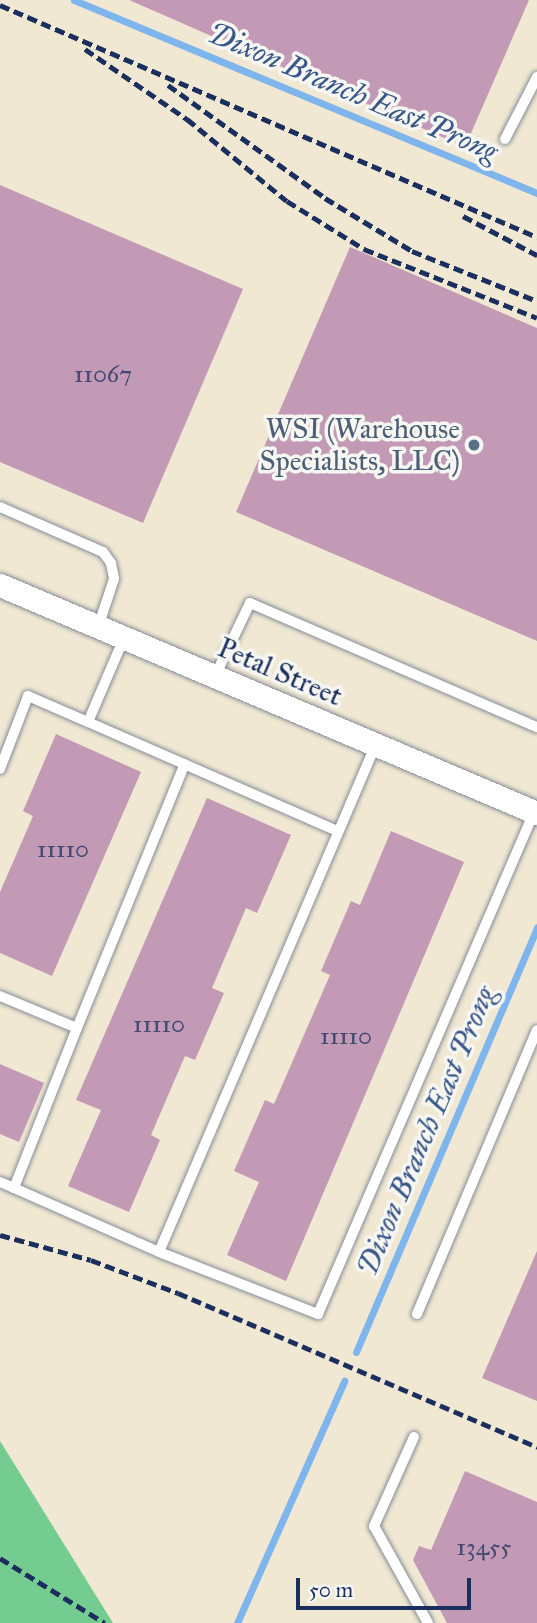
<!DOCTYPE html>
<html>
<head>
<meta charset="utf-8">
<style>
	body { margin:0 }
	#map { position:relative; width:537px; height:1623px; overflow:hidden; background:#f0e8d2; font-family:"IM FELL Great Primer",serif }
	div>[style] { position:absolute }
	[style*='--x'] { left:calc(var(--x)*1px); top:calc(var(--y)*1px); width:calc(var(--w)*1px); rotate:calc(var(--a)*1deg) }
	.green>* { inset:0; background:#75cc91 }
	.stream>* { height:7px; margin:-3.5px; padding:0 3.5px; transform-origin:3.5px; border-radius:3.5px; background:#7eb5ed }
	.building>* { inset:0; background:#c39ab5 }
	.roads { filter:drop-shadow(0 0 2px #868c98) drop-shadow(0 0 2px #868c98) }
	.lane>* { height:10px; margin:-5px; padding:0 5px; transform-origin:5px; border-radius:5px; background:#fff }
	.street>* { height:23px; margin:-11.5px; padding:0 11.5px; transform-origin:11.5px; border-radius:11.5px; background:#fff }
	.rail>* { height:5px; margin-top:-2.5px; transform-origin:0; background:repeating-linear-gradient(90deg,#1b2f5e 0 10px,transparent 0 15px) }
	.dots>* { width:19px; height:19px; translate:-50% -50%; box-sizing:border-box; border:4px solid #f6f6f2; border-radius:50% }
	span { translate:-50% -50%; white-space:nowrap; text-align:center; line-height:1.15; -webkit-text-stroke:7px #f6f6f2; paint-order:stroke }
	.number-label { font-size:24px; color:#454a74 }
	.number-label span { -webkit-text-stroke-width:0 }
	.service-label { font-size:28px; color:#4e5e75 }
	.right { translate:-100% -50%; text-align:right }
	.street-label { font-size:28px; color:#1b2f5e }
	.water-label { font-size:30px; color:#395789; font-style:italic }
	.scale { position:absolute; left:296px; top:1578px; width:175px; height:32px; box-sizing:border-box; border:4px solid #1b2f5e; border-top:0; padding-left:9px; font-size:21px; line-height:24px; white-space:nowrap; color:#1b2f5e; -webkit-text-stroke:5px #f6f6f2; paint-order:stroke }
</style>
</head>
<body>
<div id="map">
	<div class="green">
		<div style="clip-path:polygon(0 1441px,113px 1623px,0 1623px)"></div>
	</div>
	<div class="stream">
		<div style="--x:74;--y:0;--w:502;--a:22.63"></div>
		<div style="--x:356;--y:1352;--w:462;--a:-66.9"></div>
		<div style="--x:237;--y:1623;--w:265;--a:-66.1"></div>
	</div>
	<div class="building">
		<div style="clip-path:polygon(129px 0,529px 0,465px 147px)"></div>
		<div style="clip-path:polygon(0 185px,243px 289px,143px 523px,0 462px)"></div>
		<div style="clip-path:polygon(350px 247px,537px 328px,537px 641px,236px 512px)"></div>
		<div style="clip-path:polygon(56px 734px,141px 772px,52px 976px,0 953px,0 892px,33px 816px,23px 811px)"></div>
		<div style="clip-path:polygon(207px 798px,291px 835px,257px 913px,246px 908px,212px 988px,224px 993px,195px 1060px,185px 1056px,151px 1135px,160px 1140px,129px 1212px,68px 1186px,101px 1110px,76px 1100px)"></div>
		<div style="clip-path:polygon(391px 831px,464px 862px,286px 1281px,227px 1255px,259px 1182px,234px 1171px,265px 1100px,274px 1104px,330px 975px,321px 971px,351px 901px,360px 905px)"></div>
		<div style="clip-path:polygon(0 1064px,44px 1083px,19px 1142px,0 1134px)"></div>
		<div style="clip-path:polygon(537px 1251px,537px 1401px,482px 1378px)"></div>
		<div style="clip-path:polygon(465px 1471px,537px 1502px,537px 1623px,447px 1623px,413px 1560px,419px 1546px,431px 1550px)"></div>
	</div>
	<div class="roads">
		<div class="lane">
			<div style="--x:505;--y:139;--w:70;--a:-62.7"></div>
			<div style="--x:0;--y:507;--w:112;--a:23.6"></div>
			<div style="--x:103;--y:552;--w:14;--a:54"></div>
			<div style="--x:111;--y:563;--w:16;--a:79"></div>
			<div style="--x:114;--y:579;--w:51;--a:108.4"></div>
			<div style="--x:124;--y:638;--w:91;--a:113.2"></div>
			<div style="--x:88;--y:722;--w:273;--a:23.6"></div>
			<div style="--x:215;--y:676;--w:81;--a:-64.4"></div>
			<div style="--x:250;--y:603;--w:313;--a:23.4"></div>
			<div style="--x:376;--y:744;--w:552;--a:113.13"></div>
			<div style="--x:159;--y:1252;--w:171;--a:21.3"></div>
			<div style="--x:318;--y:1314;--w:549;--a:-66.71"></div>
			<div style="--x:0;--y:769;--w:78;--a:-69"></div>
			<div style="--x:28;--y:696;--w:65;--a:23.4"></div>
			<div style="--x:0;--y:996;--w:83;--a:22.6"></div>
			<div style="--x:77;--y:1028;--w:172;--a:111.5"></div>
			<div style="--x:14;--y:1188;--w:158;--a:23.8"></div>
			<div style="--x:77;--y:1028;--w:285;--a:-67.8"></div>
			<div style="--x:0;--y:1182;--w:15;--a:23"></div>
			<div style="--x:417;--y:1314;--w:308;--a:-67.1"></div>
			<div style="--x:414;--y:1437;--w:98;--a:114.2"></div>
			<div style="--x:374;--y:1526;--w:111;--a:60.9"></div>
		</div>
		<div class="street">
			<div style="--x:0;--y:585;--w:583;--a:23.01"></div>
		</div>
	</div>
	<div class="rail">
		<div style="--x:0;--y:5;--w:585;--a:23.37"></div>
		<div style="--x:85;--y:49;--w:124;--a:34.5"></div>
		<div style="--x:187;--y:119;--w:129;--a:39.4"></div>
		<div style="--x:287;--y:201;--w:91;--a:31.9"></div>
		<div style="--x:364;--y:249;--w:186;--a:21.7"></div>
		<div style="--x:168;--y:85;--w:193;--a:35.7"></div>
		<div style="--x:325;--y:198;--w:102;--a:31.3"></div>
		<div style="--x:412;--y:251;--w:135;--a:21.8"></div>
		<div style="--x:463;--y:216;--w:84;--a:27.8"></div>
		<div style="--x:0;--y:1235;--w:94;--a:15.4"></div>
		<div style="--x:91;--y:1260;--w:93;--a:20.8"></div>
		<div style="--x:178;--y:1293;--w:391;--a:23.2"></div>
		<div style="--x:0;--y:1558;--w:123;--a:31.8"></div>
	</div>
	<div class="dots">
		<div style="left:474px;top:445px;background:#5c6f8a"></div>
	</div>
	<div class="number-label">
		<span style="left:103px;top:375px">11067</span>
		<span style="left:63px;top:850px">11110</span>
		<span style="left:159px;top:1025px">11110</span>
		<span style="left:346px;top:1037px">11110</span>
		<span style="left:484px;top:1548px">13455</span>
	</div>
	<div class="service-label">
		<span class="right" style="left:460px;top:445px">WSI (Warehouse<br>Specialists, LLC)</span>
	</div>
	<div class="street-label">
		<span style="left:280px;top:672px;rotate:23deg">Petal Street</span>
	</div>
	<div class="water-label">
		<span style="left:353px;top:92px;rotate:23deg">Dixon Branch East Prong</span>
		<span style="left:426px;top:1131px;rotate:-67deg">Dixon Branch East Prong</span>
	</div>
	<div class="scale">50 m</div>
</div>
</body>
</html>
